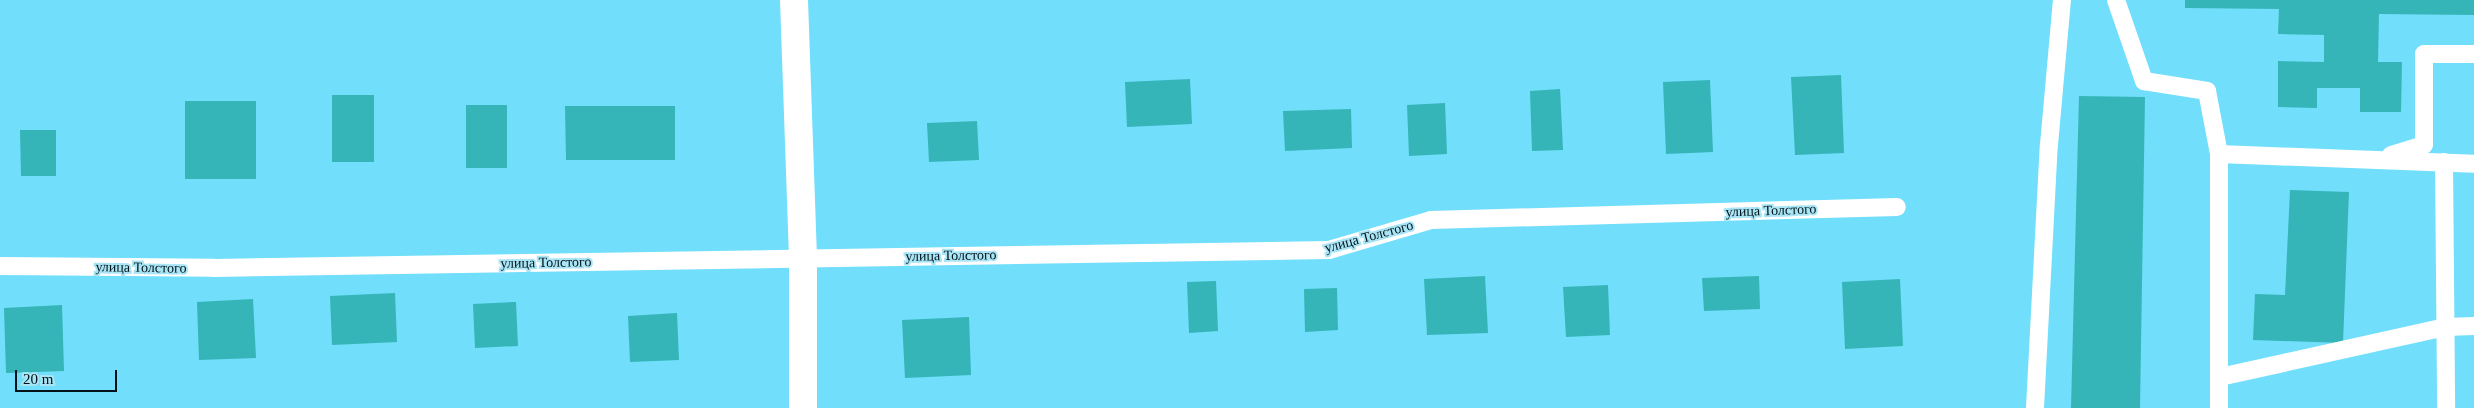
<!DOCTYPE html>
<html>
<head>
<meta charset="utf-8">
<style>
	body { margin:0 }
	#map { position:relative; width:2474px; height:408px; overflow:hidden; background:#71defb; font-family:Georgia,serif }
	div>[style] { position:absolute }
	[style*='--x'] { left:calc(var(--x)*1px); top:calc(var(--y)*1px); width:calc(var(--w)*1px); rotate:calc(var(--a)*1deg) }
	.building>* { inset:0; background:#35b5b8 }
	.lane>* { height:18px; margin:-9px; padding:0 9px; transform-origin:9px; border-radius:9px; background:#fff }
	.street>* { height:28px; margin:-14px; padding:0 14px; transform-origin:14px; border-radius:14px; background:#fff }
	span { translate:-50% -50%; white-space:nowrap; text-align:center; line-height:1.15; -webkit-text-stroke:4px #aae5f6; paint-order:stroke }
	.street-label { font-size:14px; color:#001218 }
	.scale { position:absolute; left:15px; top:370px; width:102px; height:22px; box-sizing:border-box; border:2px solid #001218; border-top:0; padding-left:6px; font-size:15px; line-height:18px; white-space:nowrap; color:#001218; -webkit-text-stroke:4px #aae5f6; paint-order:stroke }
</style>
</head>
<body>
<div id="map">
	<div class="building">
		<div style="clip-path:polygon(2185px 0,2474px 0,2474px 15px,2379px 14px,2378px 62px,2402px 62px,2401px 112px,2360px 112px,2360px 88px,2317px 88px,2317px 108px,2278px 107px,2278px 61px,2324px 62px,2324px 35px,2278px 34px,2279px 9px,2185px 8px)"></div>
		<div style="clip-path:polygon(1841px 75px,1844px 153px,1795px 155px,1791px 77px)"></div>
		<div style="clip-path:polygon(1190px 79px,1192px 124px,1127px 127px,1125px 82px)"></div>
		<div style="clip-path:polygon(1710px 80px,1713px 152px,1666px 154px,1663px 82px)"></div>
		<div style="clip-path:polygon(1560px 89px,1563px 150px,1532px 151px,1530px 91px)"></div>
		<div style="clip-path:polygon(332px 95px,374px 95px,374px 162px,332px 162px)"></div>
		<div style="clip-path:polygon(2079px 96px,2145px 97px,2140px 408px,2071px 408px)"></div>
		<div style="clip-path:polygon(185px 101px,256px 101px,256px 179px,185px 179px)"></div>
		<div style="clip-path:polygon(1445px 103px,1447px 154px,1409px 156px,1407px 105px)"></div>
		<div style="clip-path:polygon(466px 105px,507px 105px,507px 168px,466px 168px)"></div>
		<div style="clip-path:polygon(565px 106px,675px 106px,675px 160px,566px 160px)"></div>
		<div style="clip-path:polygon(1351px 109px,1352px 148px,1285px 151px,1283px 111px)"></div>
		<div style="clip-path:polygon(977px 121px,979px 160px,929px 162px,927px 123px)"></div>
		<div style="clip-path:polygon(20px 130px,56px 130px,56px 176px,21px 176px)"></div>
		<div style="clip-path:polygon(2290px 190px,2349px 192px,2343px 343px,2253px 340px,2255px 294px,2285px 295px)"></div>
		<div style="clip-path:polygon(1485px 276px,1488px 333px,1427px 335px,1424px 279px)"></div>
		<div style="clip-path:polygon(1759px 276px,1760px 309px,1704px 311px,1702px 278px)"></div>
		<div style="clip-path:polygon(1900px 279px,1903px 346px,1845px 349px,1842px 282px)"></div>
		<div style="clip-path:polygon(1216px 281px,1218px 331px,1189px 333px,1187px 282px)"></div>
		<div style="clip-path:polygon(1608px 285px,1610px 335px,1566px 337px,1563px 287px)"></div>
		<div style="clip-path:polygon(1337px 288px,1338px 330px,1305px 332px,1304px 289px)"></div>
		<div style="clip-path:polygon(395px 293px,397px 342px,332px 345px,330px 296px)"></div>
		<div style="clip-path:polygon(253px 299px,256px 358px,199px 360px,197px 302px)"></div>
		<div style="clip-path:polygon(516px 302px,518px 346px,475px 348px,473px 304px)"></div>
		<div style="clip-path:polygon(62px 305px,64px 371px,6px 373px,4px 308px)"></div>
		<div style="clip-path:polygon(677px 313px,679px 360px,630px 362px,628px 316px)"></div>
		<div style="clip-path:polygon(969px 317px,971px 375px,905px 378px,902px 320px)"></div>
	</div>
	<div class="lane">
		<div style="--x:2116;--y:0;--w:86;--a:70.9"></div>
		<div style="--x:2144;--y:81;--w:64;--a:9"></div>
		<div style="--x:2207;--y:91;--w:64;--a:79.2"></div>
		<div style="--x:2219;--y:154;--w:254;--a:90"></div>
		<div style="--x:2219;--y:154;--w:255;--a:2.2"></div>
		<div style="--x:2391;--y:155;--w:34;--a:-17"></div>
		<div style="--x:2424;--y:145;--w:91;--a:-90"></div>
		<div style="--x:2424;--y:54;--w:50;--a:0"></div>
		<div style="--x:2444;--y:162;--w:246;--a:89.5"></div>
		<div style="--x:0;--y:266;--w:214;--a:0.5"></div>
		<div style="--x:214;--y:268;--w:1115;--a:-0.92"></div>
		<div style="--x:1329;--y:250;--w:106;--a:-16.4"></div>
		<div style="--x:1431;--y:220;--w:466;--a:-1.6"></div>
		<div style="--x:2220;--y:377;--w:231;--a:-12.5"></div>
		<div style="--x:2446;--y:327;--w:28;--a:-2"></div>
		<div style="--x:2035;--y:408;--w:263;--a:-87"></div>
		<div style="--x:2049;--y:145;--w:146;--a:-84.9"></div>
	</div>
	<div class="street">
		<div style="--x:794;--y:0;--w:258;--a:88"></div>
		<div style="--x:803;--y:258;--w:150;--a:90"></div>
	</div>
	<div class="street-label">
		<span style="left:1771px;top:211px;rotate:-2deg">улица Толстого</span>
		<span style="left:1369px;top:237px;rotate:-15deg">улица Толстого</span>
		<span style="left:951px;top:256px;rotate:-1deg">улица Толстого</span>
		<span style="left:546px;top:263px;rotate:-1deg">улица Толстого</span>
		<span style="left:141px;top:268px;rotate:1deg">улица Толстого</span>
	</div>
	<div class="scale">20 m</div>
</div>
</body>
</html>
